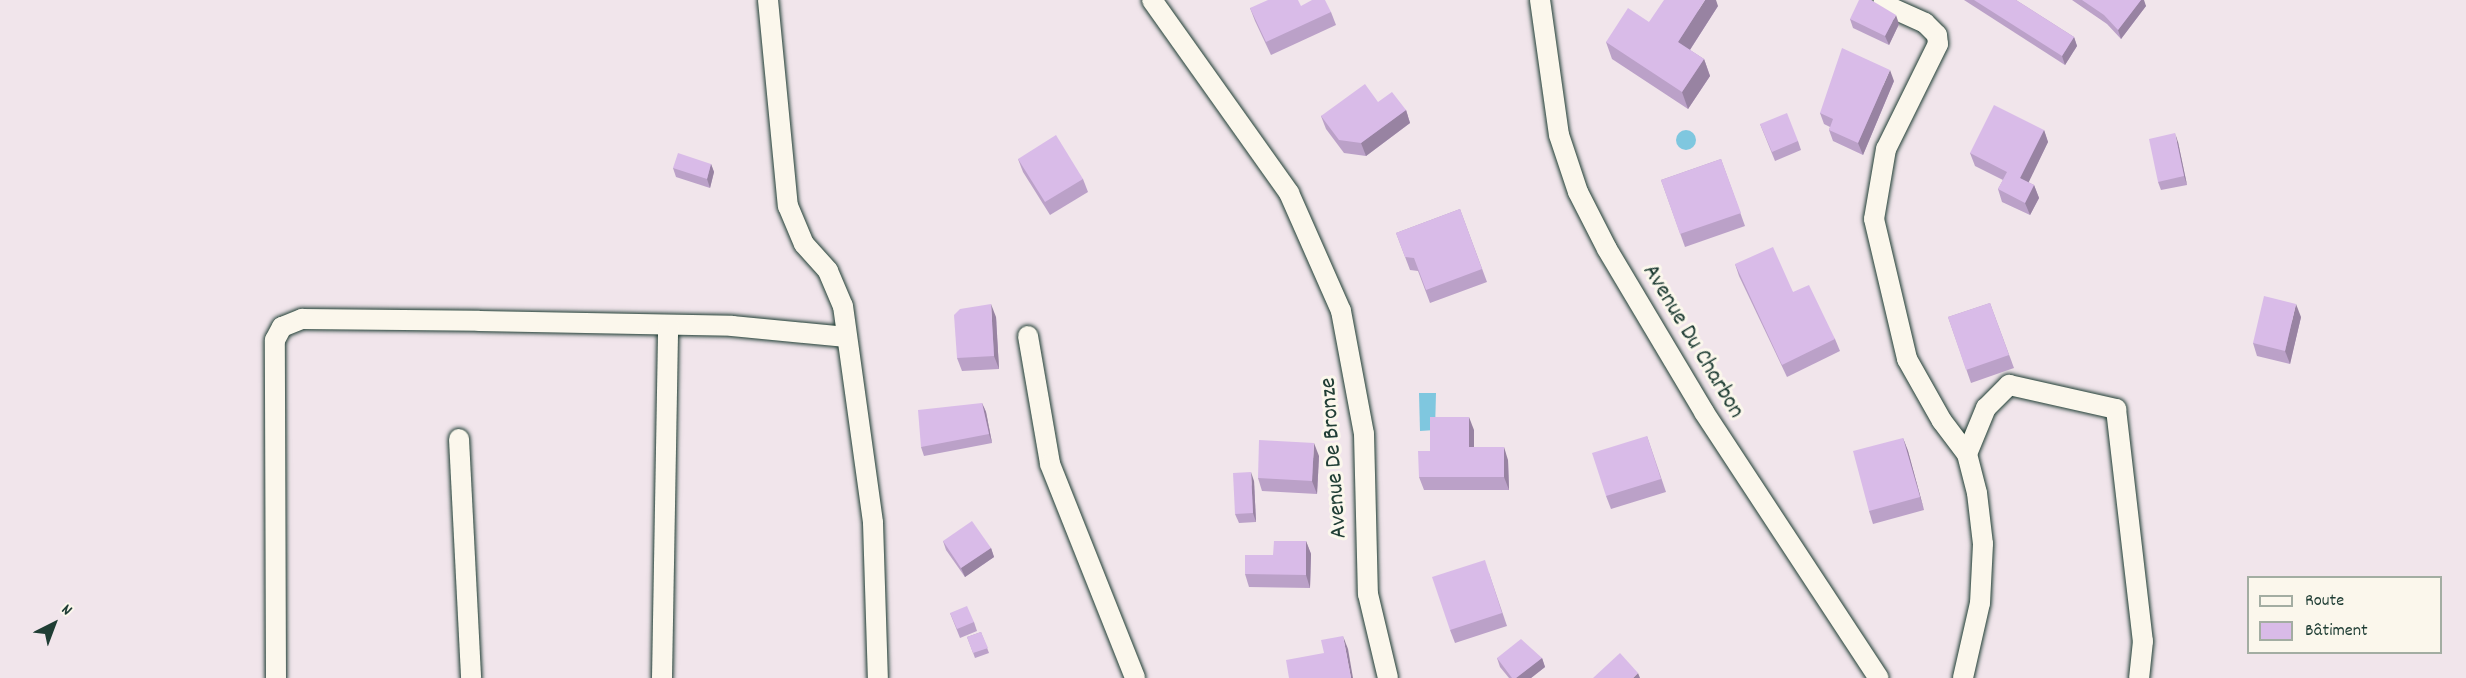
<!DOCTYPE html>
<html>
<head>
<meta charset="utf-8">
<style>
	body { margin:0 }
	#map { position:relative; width:2466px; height:678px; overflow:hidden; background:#f1e5eb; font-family:Dekko,sans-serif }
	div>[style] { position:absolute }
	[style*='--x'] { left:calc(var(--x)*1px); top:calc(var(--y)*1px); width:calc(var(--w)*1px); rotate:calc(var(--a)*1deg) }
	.water>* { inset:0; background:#7fc7df }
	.round { border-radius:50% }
	.roads { filter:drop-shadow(0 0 2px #1f3d34) drop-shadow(0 0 2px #1f3d34) }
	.street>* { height:20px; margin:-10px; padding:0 10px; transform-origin:10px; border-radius:10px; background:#fbf7ec }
	.wall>* { inset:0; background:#bba1c8 }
	.shaded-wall>* { inset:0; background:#9883a2 }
	.building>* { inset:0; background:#d9bbe8 }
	span { translate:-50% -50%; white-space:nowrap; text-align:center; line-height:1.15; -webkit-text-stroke:6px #fbf7ec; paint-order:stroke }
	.street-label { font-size:24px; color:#1f3d34 }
	.legend { position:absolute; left:2247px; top:576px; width:195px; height:78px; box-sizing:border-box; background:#fbf7ec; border:2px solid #a3ada2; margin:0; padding:8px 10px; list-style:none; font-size:18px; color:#1f3d34 }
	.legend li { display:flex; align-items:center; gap:12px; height:30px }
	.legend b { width:30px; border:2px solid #a3ada2 }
	.north { position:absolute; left:24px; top:594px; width:60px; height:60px; -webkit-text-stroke:4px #fbf7ec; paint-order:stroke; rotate:42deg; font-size:16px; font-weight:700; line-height:24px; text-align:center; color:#1f3d34 }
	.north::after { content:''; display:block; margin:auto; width:21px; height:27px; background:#1f3d34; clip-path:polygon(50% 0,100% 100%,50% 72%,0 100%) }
</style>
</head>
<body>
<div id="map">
	<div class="water">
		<div class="round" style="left:1676px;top:130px;width:20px;height:20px"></div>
		<div style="clip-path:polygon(1419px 393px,1436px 393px,1435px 430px,1420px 431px)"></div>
	</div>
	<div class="roads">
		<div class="street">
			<div style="--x:768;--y:0;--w:207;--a:84.5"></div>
			<div style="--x:788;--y:206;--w:41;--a:67.2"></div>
			<div style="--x:804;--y:244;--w:36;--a:48"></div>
			<div style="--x:828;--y:271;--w:38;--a:67"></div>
			<div style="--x:843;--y:306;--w:219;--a:82.1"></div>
			<div style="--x:873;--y:523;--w:155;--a:88.2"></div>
			<div style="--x:1152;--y:0;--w:237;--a:54.6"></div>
			<div style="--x:1289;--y:193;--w:129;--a:66.2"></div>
			<div style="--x:1341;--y:311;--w:125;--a:79.4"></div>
			<div style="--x:1364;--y:434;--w:160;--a:88.6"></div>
			<div style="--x:1368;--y:594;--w:86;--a:76.6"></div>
			<div style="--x:1540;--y:0;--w:136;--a:82"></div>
			<div style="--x:1559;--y:135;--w:60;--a:71.6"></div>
			<div style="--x:1578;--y:192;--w:64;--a:63"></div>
			<div style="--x:1607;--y:249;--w:190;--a:59.2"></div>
			<div style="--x:1704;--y:412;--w:318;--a:56.7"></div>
			<div style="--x:1883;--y:4;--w:46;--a:24.3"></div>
			<div style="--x:1925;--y:23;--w:17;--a:45"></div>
			<div style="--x:1937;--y:35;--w:9;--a:84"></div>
			<div style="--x:1938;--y:44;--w:117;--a:116.3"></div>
			<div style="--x:1886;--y:149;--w:71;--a:99.7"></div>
			<div style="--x:1874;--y:219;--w:144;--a:76.7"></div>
			<div style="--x:1907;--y:359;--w:71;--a:60.6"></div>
			<div style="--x:1942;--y:421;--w:41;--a:52.9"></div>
			<div style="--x:1967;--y:454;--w:40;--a:75.6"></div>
			<div style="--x:1977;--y:493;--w:51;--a:83.3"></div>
			<div style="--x:1983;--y:544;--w:59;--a:92.9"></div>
			<div style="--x:1980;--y:603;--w:77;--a:102.8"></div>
			<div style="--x:1028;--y:336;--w:130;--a:80.2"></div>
			<div style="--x:1050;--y:464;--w:230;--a:68.3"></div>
			<div style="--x:459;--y:439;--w:239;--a:87.1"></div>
			<div style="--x:1967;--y:454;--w:50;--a:-67.6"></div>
			<div style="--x:1986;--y:408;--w:33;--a:-45"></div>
			<div style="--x:2009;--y:385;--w:110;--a:12.6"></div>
			<div style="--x:2116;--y:409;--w:234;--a:83.4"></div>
			<div style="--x:2143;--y:641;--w:37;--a:96"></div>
			<div style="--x:276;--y:678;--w:338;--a:-90.2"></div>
			<div style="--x:275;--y:340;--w:15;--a:-62"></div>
			<div style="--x:282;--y:327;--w:22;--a:-22"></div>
			<div style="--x:302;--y:319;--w:177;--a:0.6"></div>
			<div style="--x:479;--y:321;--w:253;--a:1.1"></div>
			<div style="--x:732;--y:326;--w:115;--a:5.5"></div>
			<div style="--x:662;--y:678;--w:353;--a:-89"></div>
		</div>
	</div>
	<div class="wall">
		<div style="clip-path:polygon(1964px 0,2016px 0,2074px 37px,2077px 46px,2065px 65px)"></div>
		<div style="clip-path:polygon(2072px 0,2141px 0,2146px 6px,2121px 39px,2107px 24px)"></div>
		<div style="clip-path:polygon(1301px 6px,1331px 12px,1336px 25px,1271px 55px,1255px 21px,1250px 8px)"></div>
		<div style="clip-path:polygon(1718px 6px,1690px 50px,1704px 59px,1710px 76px,1688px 109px,1612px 59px,1606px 42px,1649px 22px)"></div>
		<div style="clip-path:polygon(1850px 19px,1899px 24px,1889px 45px,1853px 28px)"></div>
		<div style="clip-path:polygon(1894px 81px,1863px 155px,1833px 141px,1829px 130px,1830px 127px,1824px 124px,1820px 113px)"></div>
		<div style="clip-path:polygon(1378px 102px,1406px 110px,1410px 123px,1366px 156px,1344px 153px,1326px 129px,1321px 116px)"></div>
		<div style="clip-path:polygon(1760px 124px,1798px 141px,1801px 150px,1775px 161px)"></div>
		<div style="clip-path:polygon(2044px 130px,2048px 142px,2028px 182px,2034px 185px,2039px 198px,2030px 215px,2002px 202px,1998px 189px,2003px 180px,1975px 166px,1970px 153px)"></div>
		<div style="clip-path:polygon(2178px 142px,2187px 185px,2161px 190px,2158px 182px)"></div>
		<div style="clip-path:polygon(1018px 159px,1083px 179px,1088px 192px,1050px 215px,1023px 172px)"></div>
		<div style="clip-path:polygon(1721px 159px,1745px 226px,1685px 247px,1661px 180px)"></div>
		<div style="clip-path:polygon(711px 164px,714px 172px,710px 188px,676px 177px,673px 168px)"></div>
		<div style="clip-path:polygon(1460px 209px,1487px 282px,1430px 303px,1418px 271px,1410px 270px,1396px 233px)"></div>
		<div style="clip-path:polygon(1735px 264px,1793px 292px,1835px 339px,1840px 351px,1787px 377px,1739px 276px)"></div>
		<div style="clip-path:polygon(1990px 303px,2014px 368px,1971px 383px,1948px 317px)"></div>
		<div style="clip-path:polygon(996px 317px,999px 369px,962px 371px,957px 358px)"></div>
		<div style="clip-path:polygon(2301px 317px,2290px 364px,2257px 356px,2253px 343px)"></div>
		<div style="clip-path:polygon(982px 403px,986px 412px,992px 443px,924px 456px,921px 447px)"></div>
		<div style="clip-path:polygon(1474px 430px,1474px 447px,1508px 460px,1509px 490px,1424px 490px,1419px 477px,1430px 451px)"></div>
		<div style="clip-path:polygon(1647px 436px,1666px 492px,1611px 509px,1606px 496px)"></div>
		<div style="clip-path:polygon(1903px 438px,1908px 451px,1924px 510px,1873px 524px,1869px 511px)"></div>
		<div style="clip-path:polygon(1319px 456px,1317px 494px,1262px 491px,1258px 478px)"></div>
		<div style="clip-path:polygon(1254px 481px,1256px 522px,1239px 523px,1235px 514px)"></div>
		<div style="clip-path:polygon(943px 541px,991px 548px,994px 557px,965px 577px,946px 550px)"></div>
		<div style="clip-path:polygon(1306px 541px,1311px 554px,1310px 588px,1249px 587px,1245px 574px,1273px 555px)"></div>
		<div style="clip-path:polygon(1489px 573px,1507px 626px,1455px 643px,1450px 630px)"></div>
		<div style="clip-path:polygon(950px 613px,974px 622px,977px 631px,960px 638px)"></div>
		<div style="clip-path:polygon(981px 632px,989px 653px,975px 658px,967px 637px)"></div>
		<div style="clip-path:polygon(1497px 658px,1542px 658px,1545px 667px,1531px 678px,1509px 678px,1500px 667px)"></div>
	</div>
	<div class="shaded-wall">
		<div style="clip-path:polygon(1705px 0,1716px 0,1718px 6px,1684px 59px,1678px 42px)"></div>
		<div style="clip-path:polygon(2141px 0,2144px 0,2146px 6px,2121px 39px,2118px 30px)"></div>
		<div style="clip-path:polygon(1896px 15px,1899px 24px,1889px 45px,1885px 36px)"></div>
		<div style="clip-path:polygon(2074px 37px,2077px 46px,2065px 65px,2062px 56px)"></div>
		<div style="clip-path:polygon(1704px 59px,1710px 76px,1688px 109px,1682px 92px)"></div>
		<div style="clip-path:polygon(1890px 70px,1894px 81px,1863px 155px,1858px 143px)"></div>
		<div style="clip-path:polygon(1406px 110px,1410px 123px,1366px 156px,1361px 143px)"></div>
		<div style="clip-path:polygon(2044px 130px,2048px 142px,2025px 190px,2020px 178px)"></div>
		<div style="clip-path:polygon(2175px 133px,2178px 142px,2187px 185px,2184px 176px)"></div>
		<div style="clip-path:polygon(711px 164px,714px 172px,710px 188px,707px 179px)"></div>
		<div style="clip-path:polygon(2034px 185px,2039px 198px,2030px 215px,2025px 203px)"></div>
		<div style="clip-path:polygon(991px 304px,996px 317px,999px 369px,994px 356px)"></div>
		<div style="clip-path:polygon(2296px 304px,2301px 317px,2290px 364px,2285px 351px)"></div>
		<div style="clip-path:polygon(982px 403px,986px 412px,992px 443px,989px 434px)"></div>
		<div style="clip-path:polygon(1469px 417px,1474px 430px,1474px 460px,1469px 447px)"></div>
		<div style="clip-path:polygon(1903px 438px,1908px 451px,1924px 510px,1920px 497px)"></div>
		<div style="clip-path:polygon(1314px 443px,1319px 456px,1317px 494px,1312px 481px)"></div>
		<div style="clip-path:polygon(1504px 447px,1508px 460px,1509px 490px,1504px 477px)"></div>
		<div style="clip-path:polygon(1251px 472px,1254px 481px,1256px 522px,1253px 513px)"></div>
		<div style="clip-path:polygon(1306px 541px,1311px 554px,1310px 588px,1306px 575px)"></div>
		<div style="clip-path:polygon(991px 548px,994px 557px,965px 577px,961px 568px)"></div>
		<div style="clip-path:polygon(1343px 636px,1348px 649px,1353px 678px,1351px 678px)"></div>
		<div style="clip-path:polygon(1542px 658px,1545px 667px,1531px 678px,1516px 678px)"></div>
		<div style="clip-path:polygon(1638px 673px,1640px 678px,1633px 678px)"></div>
	</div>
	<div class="building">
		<div style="clip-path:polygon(1268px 0,1298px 0,1301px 6px,1312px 0,1325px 0,1331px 12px,1266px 42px,1250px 8px)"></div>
		<div style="clip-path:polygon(1664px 0,1705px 0,1678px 42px,1704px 59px,1682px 92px,1606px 42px,1628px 8px,1649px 22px)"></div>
		<div style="clip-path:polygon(1859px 0,1871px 0,1896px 15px,1885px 36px,1850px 19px)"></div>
		<div style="clip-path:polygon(1974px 0,2016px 0,2074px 37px,2062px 56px)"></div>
		<div style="clip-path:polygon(2082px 0,2141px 0,2118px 30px,2104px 15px)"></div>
		<div style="clip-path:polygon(1842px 48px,1890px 70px,1858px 143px,1829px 130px,1833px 119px,1820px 113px)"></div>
		<div style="clip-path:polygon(1365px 84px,1378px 102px,1392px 92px,1406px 110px,1361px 143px,1339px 140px,1321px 116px)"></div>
		<div style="clip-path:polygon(1994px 105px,2044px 130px,2020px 178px,2034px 185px,2025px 203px,1998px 189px,2007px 172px,1970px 153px)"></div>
		<div style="clip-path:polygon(1787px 113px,1798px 141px,1772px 152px,1760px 124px)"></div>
		<div style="clip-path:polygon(2175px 133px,2184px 176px,2158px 182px,2149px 139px)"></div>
		<div style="clip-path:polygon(1056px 135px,1083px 179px,1045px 202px,1018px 159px)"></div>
		<div style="clip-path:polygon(678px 153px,711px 164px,707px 179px,673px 168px)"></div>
		<div style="clip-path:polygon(1721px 159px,1741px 213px,1680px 234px,1661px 180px)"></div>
		<div style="clip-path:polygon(1460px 209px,1482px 269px,1426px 290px,1414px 258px,1405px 257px,1396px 233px)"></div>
		<div style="clip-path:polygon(1773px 247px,1793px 292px,1809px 285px,1835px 339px,1782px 365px,1735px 264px)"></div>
		<div style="clip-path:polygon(2264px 296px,2296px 304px,2285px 351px,2253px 343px)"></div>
		<div style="clip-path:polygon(1990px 303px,2009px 355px,1966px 370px,1948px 317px)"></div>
		<div style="clip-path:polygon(991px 304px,994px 356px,957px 358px,954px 315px,960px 309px)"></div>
		<div style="clip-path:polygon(982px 403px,989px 434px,921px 447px,918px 410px)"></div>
		<div style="clip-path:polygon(1430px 417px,1469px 417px,1469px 447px,1504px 447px,1504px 477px,1419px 477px,1418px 451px,1430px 451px)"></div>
		<div style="clip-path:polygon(1647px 436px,1661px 479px,1606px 496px,1592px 453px)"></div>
		<div style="clip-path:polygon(1903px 438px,1920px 497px,1869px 511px,1853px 451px)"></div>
		<div style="clip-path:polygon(1259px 440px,1314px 443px,1312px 481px,1258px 478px)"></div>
		<div style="clip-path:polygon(1251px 472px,1253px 513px,1235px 514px,1233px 473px)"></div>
		<div style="clip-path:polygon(972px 521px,991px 548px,961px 568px,943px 541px)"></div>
		<div style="clip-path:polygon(1274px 541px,1306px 541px,1306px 575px,1245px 574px,1245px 555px,1273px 555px)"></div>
		<div style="clip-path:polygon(1485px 560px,1502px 613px,1450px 630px,1432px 577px)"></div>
		<div style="clip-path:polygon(967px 606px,974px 622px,957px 629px,950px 613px)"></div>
		<div style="clip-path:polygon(981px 632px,988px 648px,973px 653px,967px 637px)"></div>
		<div style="clip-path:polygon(1343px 636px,1351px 678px,1289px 678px,1286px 660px,1324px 653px,1321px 640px)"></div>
		<div style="clip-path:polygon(1521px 639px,1542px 658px,1516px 678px,1512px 678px,1497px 658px)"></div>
		<div style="clip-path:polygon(1620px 653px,1638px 673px,1633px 678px,1593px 678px)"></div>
	</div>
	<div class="street-label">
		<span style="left:1692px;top:342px;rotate:59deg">Avenue Du Charbon</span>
		<span style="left:1335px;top:458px;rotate:-94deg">Avenue De Bronze</span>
	</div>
	<ul class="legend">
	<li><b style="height:8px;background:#fbf7ec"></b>Route</li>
	<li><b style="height:16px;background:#d9bbe8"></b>Bâtiment</li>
	</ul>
	<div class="north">N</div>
</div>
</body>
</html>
